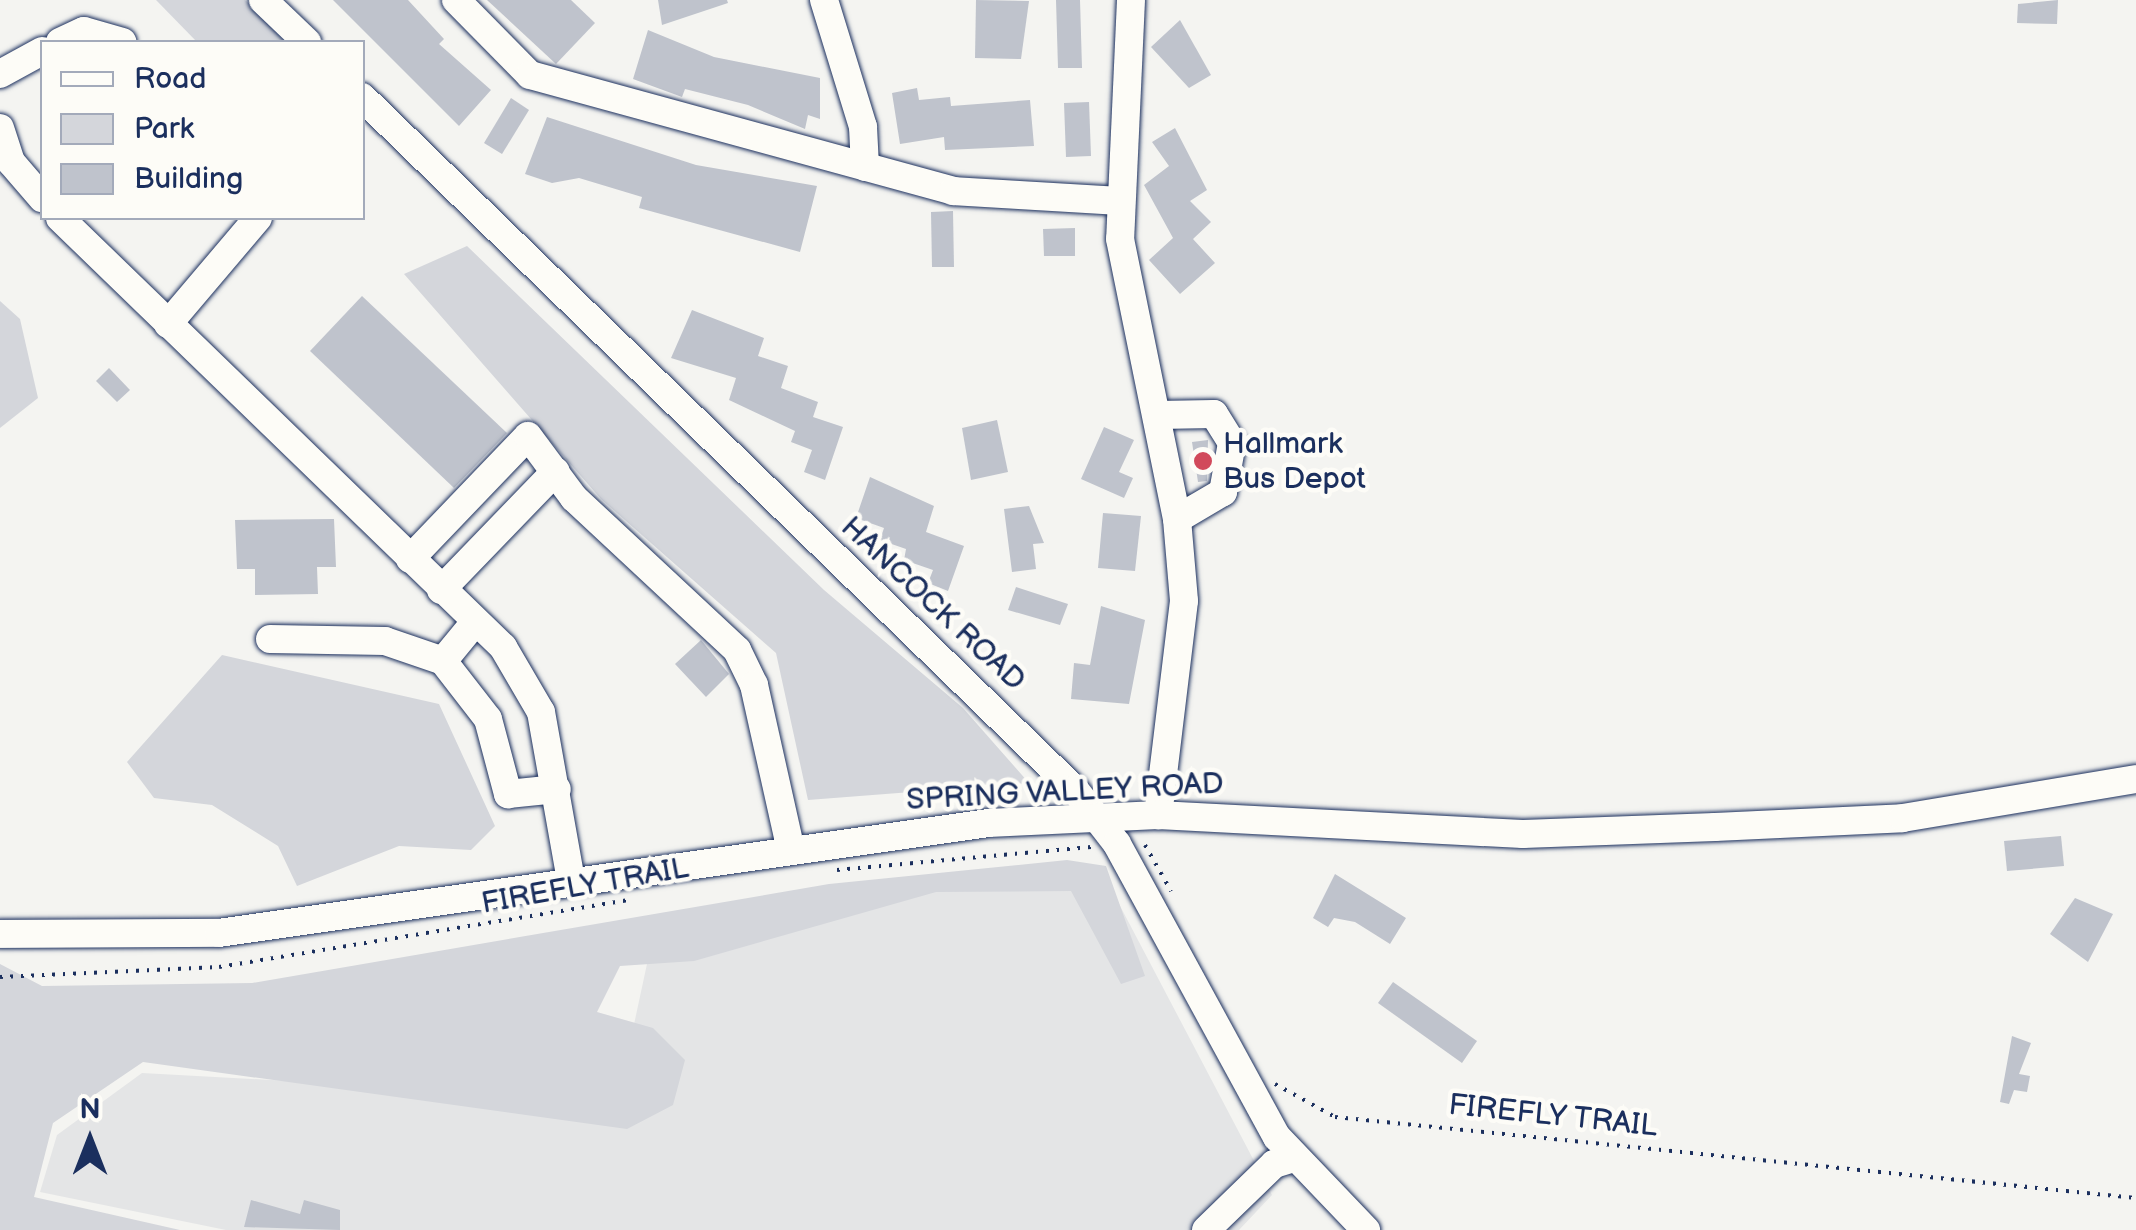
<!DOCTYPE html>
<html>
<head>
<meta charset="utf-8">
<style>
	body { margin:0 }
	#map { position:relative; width:2136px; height:1230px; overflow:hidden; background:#f4f4f1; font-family:"Balsamiq Sans",sans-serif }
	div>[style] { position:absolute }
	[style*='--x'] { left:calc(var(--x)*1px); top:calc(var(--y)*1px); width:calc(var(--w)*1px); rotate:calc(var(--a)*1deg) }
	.built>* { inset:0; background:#e4e5e6 }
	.green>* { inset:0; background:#d4d6db }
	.building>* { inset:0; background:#bfc3cc }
	.path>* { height:4px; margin-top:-2px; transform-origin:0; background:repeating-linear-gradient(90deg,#1b2f5e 0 2.5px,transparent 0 10.5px) }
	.roads { filter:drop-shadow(0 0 2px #1b2f5e) drop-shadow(0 0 2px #1b2f5e) }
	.minor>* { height:28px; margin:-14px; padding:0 14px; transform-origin:14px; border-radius:14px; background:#fdfcf7 }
	.dots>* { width:28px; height:28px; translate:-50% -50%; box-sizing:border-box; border:5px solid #fdfcf7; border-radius:50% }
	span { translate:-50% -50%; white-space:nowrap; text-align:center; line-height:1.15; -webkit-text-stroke:9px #fdfcf7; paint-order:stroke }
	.poi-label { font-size:30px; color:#1b2f5e }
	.left { translate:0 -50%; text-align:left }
	.street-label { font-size:30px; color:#1b2f5e }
	.legend { position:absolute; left:40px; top:40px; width:325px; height:180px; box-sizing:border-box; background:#fdfcf7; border:2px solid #a3aaba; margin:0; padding:12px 18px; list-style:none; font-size:30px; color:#1b2f5e }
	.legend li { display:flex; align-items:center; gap:20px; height:50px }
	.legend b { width:50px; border:2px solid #a3aaba }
	.north { position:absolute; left:40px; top:1090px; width:100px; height:100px; -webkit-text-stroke:8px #fdfcf7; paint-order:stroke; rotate:0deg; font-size:28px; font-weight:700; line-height:40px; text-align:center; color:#1b2f5e }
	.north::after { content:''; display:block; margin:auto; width:35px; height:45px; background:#1b2f5e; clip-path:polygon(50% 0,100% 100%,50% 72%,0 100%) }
</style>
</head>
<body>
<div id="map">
	<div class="built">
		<div style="clip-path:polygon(895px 882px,1108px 883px,1272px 1195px,1239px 1230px,226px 1230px,40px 1192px,57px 1135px,142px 1073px,618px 1099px,656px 922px)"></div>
	</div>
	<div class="green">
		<div style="clip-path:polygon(156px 0,245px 0,291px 42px,197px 42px)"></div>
		<div style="clip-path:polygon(467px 246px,824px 590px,963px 708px,1029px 783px,808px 800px,776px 653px,601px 499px,404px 274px)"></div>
		<div style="clip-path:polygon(0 301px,20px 319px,38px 398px,0 428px)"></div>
		<div style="clip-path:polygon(222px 655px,439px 704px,495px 826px,471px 850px,399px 846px,297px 886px,278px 846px,212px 805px,154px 798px,127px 762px)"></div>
		<div style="clip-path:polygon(1067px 860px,1106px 866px,1145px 976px,1121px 984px,1071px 891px,936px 892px,694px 961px,620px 966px,597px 1012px,653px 1028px,685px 1060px,673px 1105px,627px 1129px,143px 1062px,53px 1123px,34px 1197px,180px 1230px,0 1230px,0 964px,42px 986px,252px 983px,829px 884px)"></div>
	</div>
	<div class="building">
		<div style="clip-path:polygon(333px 0,408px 0,444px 39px,439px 44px,491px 90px,459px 126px)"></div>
		<div style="clip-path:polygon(487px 0,571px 0,595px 23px,556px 64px)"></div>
		<div style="clip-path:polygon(658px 0,727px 0,728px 3px,662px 25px)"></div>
		<div style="clip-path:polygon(976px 0,1029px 1px,1021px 59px,975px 58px)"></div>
		<div style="clip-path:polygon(1056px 0,1080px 0,1082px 68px,1058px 68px)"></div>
		<div style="clip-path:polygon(2058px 0,2057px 24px,2017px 23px,2018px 4px)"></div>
		<div style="clip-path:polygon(1180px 20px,1211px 75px,1189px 88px,1151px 47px)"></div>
		<div style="clip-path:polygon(648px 30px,714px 57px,820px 78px,820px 119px,808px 115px,805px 129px,748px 105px,685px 89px,682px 97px,633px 79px)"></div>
		<div style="clip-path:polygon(917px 88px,919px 100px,950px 97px,951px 106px,1030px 100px,1034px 146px,945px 150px,944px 137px,900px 144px,892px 93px)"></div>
		<div style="clip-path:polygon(511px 98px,529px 110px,502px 154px,484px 143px)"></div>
		<div style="clip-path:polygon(1089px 102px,1091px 156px,1066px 157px,1064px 103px)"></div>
		<div style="clip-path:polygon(547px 117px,696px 165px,817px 186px,800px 252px,639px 208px,642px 197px,579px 178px,552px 183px,525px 174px)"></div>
		<div style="clip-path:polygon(1175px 128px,1207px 190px,1190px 201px,1211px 222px,1193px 239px,1215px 263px,1180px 294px,1149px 260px,1173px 238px,1144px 185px,1169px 166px,1152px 142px)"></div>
		<div style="clip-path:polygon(953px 211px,954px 267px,932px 267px,931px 212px)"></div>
		<div style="clip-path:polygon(1075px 228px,1075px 256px,1044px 256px,1043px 229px)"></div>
		<div style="clip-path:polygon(362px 296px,507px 433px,454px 488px,310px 351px)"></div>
		<div style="clip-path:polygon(692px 310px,764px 338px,758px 356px,788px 366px,781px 388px,818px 402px,813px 417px,843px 427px,825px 480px,804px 472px,812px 450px,791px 442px,795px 431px,729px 400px,736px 378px,671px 358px)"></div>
		<div style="clip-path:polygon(109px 368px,130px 390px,117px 402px,96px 381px)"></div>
		<div style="clip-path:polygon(997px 420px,1008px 472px,971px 480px,962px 428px)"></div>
		<div style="clip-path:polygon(1104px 427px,1134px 440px,1119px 472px,1133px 478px,1124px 498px,1081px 479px)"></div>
		<div style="clip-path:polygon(1208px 440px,1207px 481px,1198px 482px,1192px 442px)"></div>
		<div style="clip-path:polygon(870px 477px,934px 506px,926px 532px,964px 546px,948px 591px,928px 583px,933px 570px,904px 560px,906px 549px,880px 540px,884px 528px,856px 518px)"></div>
		<div style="clip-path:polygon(1029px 506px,1044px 543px,1033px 544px,1036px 569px,1012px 572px,1004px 509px)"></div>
		<div style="clip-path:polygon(1103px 513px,1141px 516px,1135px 571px,1098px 568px)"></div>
		<div style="clip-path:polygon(334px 519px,336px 567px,317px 567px,318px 594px,255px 595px,255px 569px,237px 569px,235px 520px)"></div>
		<div style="clip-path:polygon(1016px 587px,1068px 604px,1060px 625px,1008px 610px)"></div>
		<div style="clip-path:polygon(1101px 606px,1145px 620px,1129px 704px,1071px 699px,1074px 663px,1090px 665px)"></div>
		<div style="clip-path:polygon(701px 640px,729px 674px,706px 697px,675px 664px)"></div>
		<div style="clip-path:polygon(2061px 836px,2064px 866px,2007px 871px,2004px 841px)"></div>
		<div style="clip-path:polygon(1335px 874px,1406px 918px,1390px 944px,1355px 922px,1334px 918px,1328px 927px,1313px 918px)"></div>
		<div style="clip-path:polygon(2075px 898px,2113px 914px,2088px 962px,2050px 934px)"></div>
		<div style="clip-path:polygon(1393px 982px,1477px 1041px,1462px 1063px,1378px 1003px)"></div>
		<div style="clip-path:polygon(2012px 1036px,2031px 1043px,2019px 1074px,2030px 1076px,2027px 1092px,2014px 1090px,2009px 1104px,2000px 1102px)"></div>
		<div style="clip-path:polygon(251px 1200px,300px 1214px,304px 1200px,340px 1210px,340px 1230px,244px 1227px)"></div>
	</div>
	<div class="path">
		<div style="--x:1145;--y:845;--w:53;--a:60.5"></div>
		<div style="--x:837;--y:870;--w:255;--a:-5.2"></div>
		<div style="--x:0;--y:977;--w:219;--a:-2.6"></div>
		<div style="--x:219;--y:967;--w:415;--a:-9.3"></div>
		<div style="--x:1275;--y:1084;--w:68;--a:28.8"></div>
		<div style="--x:1335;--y:1117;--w:805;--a:5.77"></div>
	</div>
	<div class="roads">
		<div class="minor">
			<div style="--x:263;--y:0;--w:61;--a:43.7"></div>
			<div style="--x:456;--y:0;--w:105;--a:45.4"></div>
			<div style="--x:530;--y:75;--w:439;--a:15.3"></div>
			<div style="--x:953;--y:191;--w:166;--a:3.4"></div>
			<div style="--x:824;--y:0;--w:133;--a:72.9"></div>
			<div style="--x:863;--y:127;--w:40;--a:87.1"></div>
			<div style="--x:1131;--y:0;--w:239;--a:92.6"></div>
			<div style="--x:1120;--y:239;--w:286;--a:78.5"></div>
			<div style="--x:1177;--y:519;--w:82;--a:85.1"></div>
			<div style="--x:1184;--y:601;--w:216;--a:96.9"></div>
			<div style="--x:60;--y:42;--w:26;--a:-25"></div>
			<div style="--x:84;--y:31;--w:40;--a:16"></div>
			<div style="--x:0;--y:74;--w:48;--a:-28.7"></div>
			<div style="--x:362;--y:97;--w:994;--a:44.19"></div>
			<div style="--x:1075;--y:790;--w:68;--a:52.1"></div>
			<div style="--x:1117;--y:844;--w:334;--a:61.4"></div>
			<div style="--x:1277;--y:1137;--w:129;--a:46.3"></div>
			<div style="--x:0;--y:128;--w:36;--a:72"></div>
			<div style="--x:11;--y:162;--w:48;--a:49.3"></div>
			<div style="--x:60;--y:218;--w:617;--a:44.08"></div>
			<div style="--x:503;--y:647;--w:75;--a:59.7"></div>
			<div style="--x:541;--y:712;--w:172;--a:79.9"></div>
			<div style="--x:168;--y:324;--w:139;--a:-49.7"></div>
			<div style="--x:1158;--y:415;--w:56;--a:-1"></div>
			<div style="--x:1214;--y:414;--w:34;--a:58"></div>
			<div style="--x:1232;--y:443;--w:50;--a:100.4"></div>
			<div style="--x:1223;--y:492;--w:53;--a:149.6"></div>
			<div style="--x:410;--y:559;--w:170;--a:-46.2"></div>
			<div style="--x:528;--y:436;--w:77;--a:53.4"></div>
			<div style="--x:574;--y:498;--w:223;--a:43"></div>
			<div style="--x:737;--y:650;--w:39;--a:64"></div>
			<div style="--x:754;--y:685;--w:165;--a:77.4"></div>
			<div style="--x:441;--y:590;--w:165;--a:-46"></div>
			<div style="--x:270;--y:639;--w:115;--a:1"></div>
			<div style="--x:385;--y:641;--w:61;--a:19"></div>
			<div style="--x:443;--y:661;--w:73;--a:52.2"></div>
			<div style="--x:488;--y:719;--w:78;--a:75.1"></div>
			<div style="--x:508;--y:794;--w:49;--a:-5.8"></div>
			<div style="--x:443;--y:661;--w:50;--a:-50.6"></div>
			<div style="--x:0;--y:934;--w:219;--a:-0.3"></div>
			<div style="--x:219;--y:933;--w:777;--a:-8.14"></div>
			<div style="--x:988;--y:823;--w:170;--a:-2.7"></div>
			<div style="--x:1158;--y:815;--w:365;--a:3"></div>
			<div style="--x:1523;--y:834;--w:192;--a:-2.1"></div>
			<div style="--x:1715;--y:827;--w:188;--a:-2.7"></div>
			<div style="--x:1903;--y:818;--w:236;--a:-9.5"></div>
			<div style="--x:1206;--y:1230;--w:95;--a:-44.1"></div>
			<div style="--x:1274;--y:1164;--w:21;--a:-17"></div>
		</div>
	</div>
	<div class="dots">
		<div style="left:1203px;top:461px;background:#d1495b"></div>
	</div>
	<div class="poi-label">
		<span class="left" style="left:1223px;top:461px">Hallmark<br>Bus Depot</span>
	</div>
	<div class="street-label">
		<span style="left:933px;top:604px;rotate:43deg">HANCOCK ROAD</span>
		<span style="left:1065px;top:792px;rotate:-3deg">SPRING VALLEY ROAD</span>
		<span style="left:585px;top:886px;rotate:-10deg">FIREFLY TRAIL</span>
		<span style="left:1553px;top:1116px;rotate:6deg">FIREFLY TRAIL</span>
	</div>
	<ul class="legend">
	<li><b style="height:12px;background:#fdfcf7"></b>Road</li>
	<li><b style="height:28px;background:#d4d6db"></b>Park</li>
	<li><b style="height:28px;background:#bfc3cc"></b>Building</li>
	</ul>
	<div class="north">N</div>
</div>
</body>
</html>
